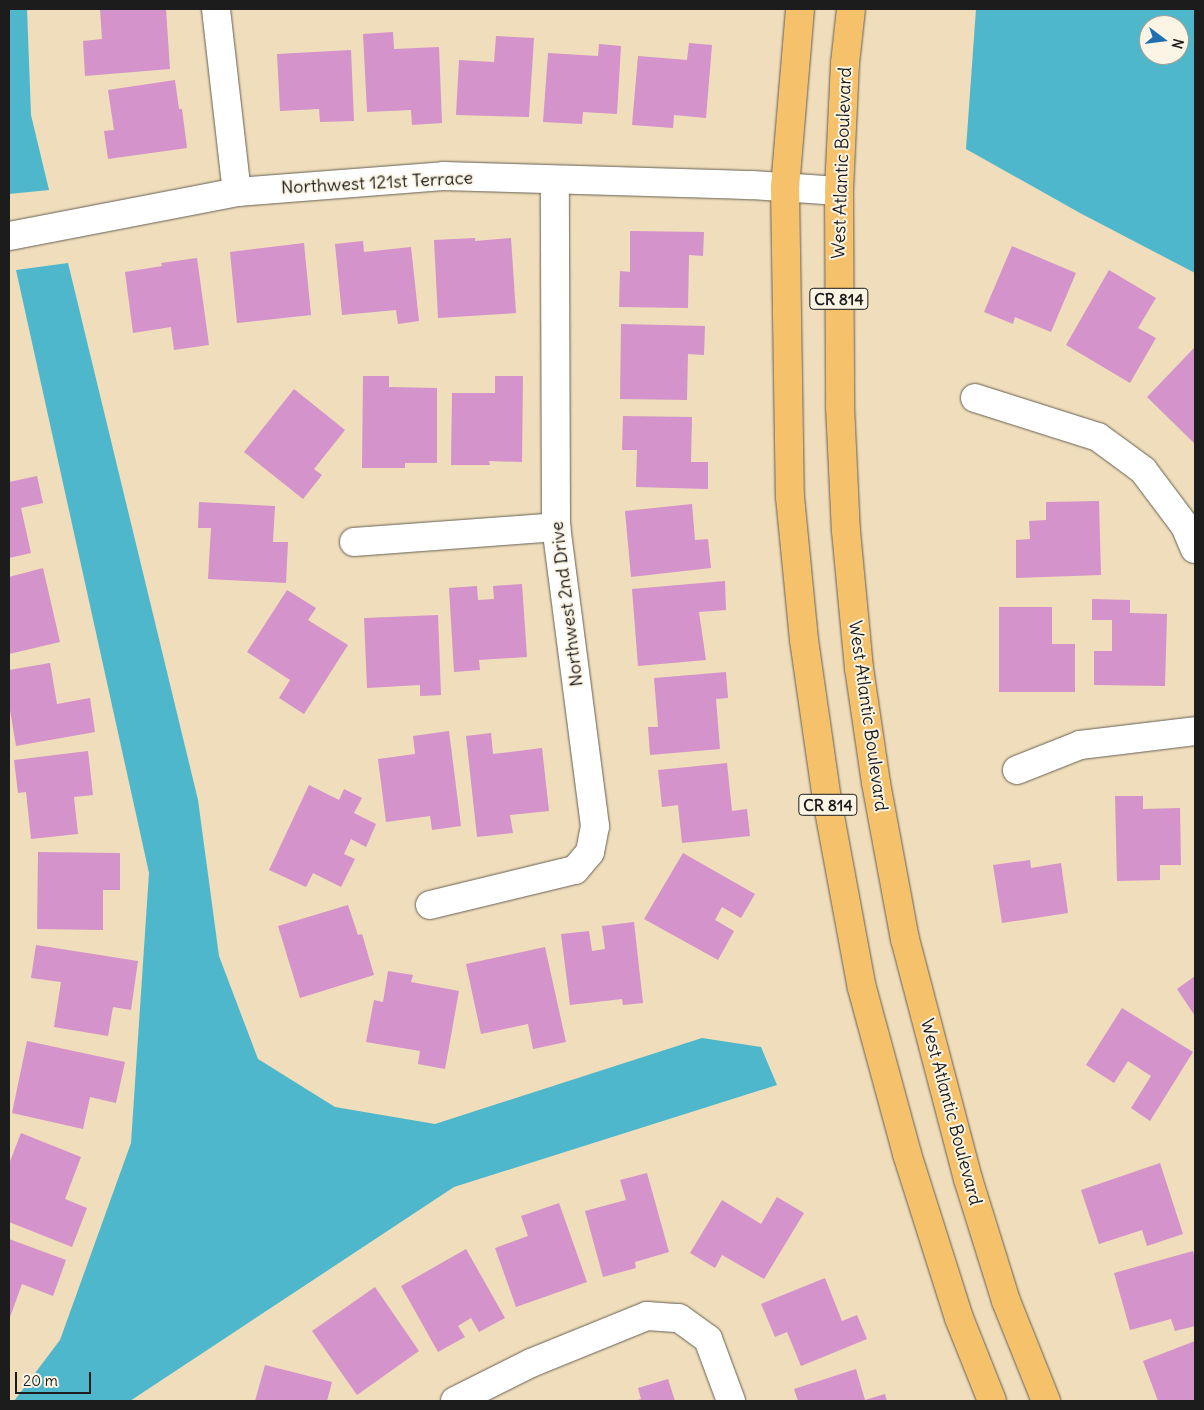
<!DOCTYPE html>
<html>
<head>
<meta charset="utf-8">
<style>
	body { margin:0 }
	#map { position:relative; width:1204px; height:1410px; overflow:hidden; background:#efddbb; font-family:Delius,sans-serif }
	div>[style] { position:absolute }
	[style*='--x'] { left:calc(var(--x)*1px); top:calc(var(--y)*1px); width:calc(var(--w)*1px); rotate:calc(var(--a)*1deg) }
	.water>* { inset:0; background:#4eb7cc }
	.building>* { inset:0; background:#d493ca }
	.roads { filter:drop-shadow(0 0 1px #666054) drop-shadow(0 0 1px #666054) }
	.minor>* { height:28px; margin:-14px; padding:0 14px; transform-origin:14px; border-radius:14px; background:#fff }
	.major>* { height:28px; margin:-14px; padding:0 14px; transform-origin:14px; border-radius:14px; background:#f6c16b }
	span { translate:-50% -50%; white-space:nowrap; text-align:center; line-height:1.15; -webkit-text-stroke:4px #fcf5e5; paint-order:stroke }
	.shield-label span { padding:1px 4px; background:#fcf5e5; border:1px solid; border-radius:4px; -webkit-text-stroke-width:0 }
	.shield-label { font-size:16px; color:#1c1c1c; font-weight:700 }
	.street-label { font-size:18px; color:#1c1c1c }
	.frame { position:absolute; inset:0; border:10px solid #1c1c1c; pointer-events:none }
	.north { position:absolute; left:1139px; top:15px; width:50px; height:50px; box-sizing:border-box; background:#fcf5e5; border:1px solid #a29e95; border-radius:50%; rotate:105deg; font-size:14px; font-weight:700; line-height:20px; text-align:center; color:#1c1c1c }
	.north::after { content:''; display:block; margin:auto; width:18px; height:22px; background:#1f6fb2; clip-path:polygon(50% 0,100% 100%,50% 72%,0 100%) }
	.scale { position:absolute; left:15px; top:1372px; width:76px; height:22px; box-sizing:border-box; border:2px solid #1c1c1c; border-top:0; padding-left:6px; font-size:15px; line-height:18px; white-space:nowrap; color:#1c1c1c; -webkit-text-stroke:4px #fcf5e5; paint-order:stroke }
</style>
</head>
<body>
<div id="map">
	<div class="water">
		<div style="clip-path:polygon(9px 9px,27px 9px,31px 115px,49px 190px,9px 194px)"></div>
		<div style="clip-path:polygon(evenodd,976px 9px,1195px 9px,1195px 273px,1080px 213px,966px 149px,976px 9px,1149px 25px,1179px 25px,1179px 55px,1149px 55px,1149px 25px)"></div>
		<div style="clip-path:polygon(68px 263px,198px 800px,219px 956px,258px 1059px,335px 1107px,435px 1124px,702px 1038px,761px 1047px,777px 1085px,454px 1187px,130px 1401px,14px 1401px,60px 1340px,131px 1143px,149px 873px,16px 270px)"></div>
	</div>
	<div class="building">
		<div style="clip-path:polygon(100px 9px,166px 9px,170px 69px,85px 76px,83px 41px,102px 39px)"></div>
		<div style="clip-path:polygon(393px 32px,394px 49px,439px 47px,442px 123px,412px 125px,411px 110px,367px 112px,363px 34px)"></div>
		<div style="clip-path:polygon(496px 36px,534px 38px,529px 117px,456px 115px,459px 60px,494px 62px)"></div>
		<div style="clip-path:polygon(689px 43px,712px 45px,706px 118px,674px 115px,673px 128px,632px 125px,638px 56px,687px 60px)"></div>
		<div style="clip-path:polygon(599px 44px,621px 46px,617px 114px,583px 112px,582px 124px,543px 122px,548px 53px,598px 56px)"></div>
		<div style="clip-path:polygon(351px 50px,354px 121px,320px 122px,319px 109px,280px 111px,277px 54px)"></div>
		<div style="clip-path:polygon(175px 80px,179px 109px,182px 109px,187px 148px,108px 159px,104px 131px,114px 130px,108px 90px)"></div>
		<div style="clip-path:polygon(630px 231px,704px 232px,703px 256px,689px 255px,688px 308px,619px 307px,620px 271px,630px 272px)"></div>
		<div style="clip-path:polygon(475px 238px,475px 241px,511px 238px,516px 313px,438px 318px,434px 240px)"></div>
		<div style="clip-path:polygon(363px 241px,364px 252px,411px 247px,419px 321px,398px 324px,396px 310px,342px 315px,335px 244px)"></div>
		<div style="clip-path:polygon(304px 243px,311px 315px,237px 323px,230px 252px)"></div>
		<div style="clip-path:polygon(1012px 246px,1076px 273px,1051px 332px,1015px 317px,1013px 324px,984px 312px)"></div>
		<div style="clip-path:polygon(197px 258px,209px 345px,174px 350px,171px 327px,133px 333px,125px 272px,162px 266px,161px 263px)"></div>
		<div style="clip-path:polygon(1109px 270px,1156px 298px,1138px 328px,1156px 338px,1130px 383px,1066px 345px)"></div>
		<div style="clip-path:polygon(621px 324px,705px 326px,704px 355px,688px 354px,687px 400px,620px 399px)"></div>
		<div style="clip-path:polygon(1195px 347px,1195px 444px,1147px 397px)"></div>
		<div style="clip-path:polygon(363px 376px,389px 376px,389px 387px,437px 388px,437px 463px,405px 463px,405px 468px,362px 468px)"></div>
		<div style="clip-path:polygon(495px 376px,523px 376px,522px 462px,489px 461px,490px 465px,451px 465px,452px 393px,495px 393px)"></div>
		<div style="clip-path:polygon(294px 389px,345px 430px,314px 469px,322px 475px,303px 499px,244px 452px)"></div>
		<div style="clip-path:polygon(623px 416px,692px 417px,691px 462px,708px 462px,708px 489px,636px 487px,637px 450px,622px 450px)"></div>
		<div style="clip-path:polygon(37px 476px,43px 503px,21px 508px,31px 553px,9px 558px,9px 482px)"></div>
		<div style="clip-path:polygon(1099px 501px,1101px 575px,1016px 578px,1016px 540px,1030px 539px,1029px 521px,1046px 520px,1046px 502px)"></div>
		<div style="clip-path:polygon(199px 502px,275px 506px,273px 542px,288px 542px,286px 583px,208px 579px,211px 528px,198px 528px)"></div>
		<div style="clip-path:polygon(692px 504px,695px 540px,708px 539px,711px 568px,631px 577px,625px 511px)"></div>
		<div style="clip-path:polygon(43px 568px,60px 642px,9px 654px,9px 577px)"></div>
		<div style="clip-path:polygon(725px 581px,726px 610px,699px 612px,706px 660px,638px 666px,632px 589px)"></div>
		<div style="clip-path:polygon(522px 584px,527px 657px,479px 660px,480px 670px,454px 672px,449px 588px,477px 586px,478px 600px,494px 599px,493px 586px)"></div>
		<div style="clip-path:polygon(287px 590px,316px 608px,308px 620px,348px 645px,304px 714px,279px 698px,290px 680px,247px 652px)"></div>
		<div style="clip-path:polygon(1092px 599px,1130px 600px,1130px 613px,1167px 614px,1165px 686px,1094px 685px,1094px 651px,1112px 651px,1112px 620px,1092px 620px)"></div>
		<div style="clip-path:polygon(999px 607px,1052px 607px,1052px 644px,1075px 644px,1075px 692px,999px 692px)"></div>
		<div style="clip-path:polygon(438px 615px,441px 695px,420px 696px,420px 685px,367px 688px,364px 618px)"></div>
		<div style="clip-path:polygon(50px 663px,57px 704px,90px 698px,95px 732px,16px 746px,9px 704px,9px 670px)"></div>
		<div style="clip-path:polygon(726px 672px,728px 698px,716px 699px,720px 749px,650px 755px,648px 727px,658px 727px,654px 678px)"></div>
		<div style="clip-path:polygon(449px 731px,461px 826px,432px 830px,430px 816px,386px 822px,378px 759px,415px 754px,413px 736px)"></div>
		<div style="clip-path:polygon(491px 733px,493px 754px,542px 748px,549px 811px,510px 815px,513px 833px,477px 837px,466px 736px)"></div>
		<div style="clip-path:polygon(88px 751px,93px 795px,74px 797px,78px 834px,31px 839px,26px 792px,18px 793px,14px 760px)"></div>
		<div style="clip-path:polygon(727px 763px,732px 811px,747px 809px,750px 836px,682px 843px,678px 805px,662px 807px,658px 770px)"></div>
		<div style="clip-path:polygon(309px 785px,339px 800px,344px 789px,362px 798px,354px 813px,376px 824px,366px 847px,351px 839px,344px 854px,355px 859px,341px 887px,313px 873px,306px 887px,269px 870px)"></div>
		<div style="clip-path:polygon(1115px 796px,1143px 796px,1143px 809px,1180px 808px,1181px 865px,1160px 865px,1160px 880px,1117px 881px)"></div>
		<div style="clip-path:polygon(38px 852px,120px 853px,120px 890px,103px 890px,103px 930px,37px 929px)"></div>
		<div style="clip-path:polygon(683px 853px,755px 894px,741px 918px,722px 907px,715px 920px,734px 931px,718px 960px,644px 919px)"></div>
		<div style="clip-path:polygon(1030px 860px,1031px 868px,1061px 863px,1068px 913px,1002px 923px,993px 865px)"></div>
		<div style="clip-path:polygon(348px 905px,358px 935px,362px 934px,374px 975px,300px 998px,278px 926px)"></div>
		<div style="clip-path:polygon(634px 922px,643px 1003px,623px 1005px,622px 999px,570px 1005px,561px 934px,589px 931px,592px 951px,605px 949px,602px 926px)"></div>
		<div style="clip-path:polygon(36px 945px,138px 961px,131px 1010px,113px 1007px,108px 1036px,54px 1027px,61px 982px,31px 978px)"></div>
		<div style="clip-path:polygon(545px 947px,566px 1042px,533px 1049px,528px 1024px,481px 1034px,466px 964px)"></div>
		<div style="clip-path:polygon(388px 971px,413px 975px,411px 982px,459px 991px,445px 1069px,418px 1064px,420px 1051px,366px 1042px,374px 1000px,383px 1002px)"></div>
		<div style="clip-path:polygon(1195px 976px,1195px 1016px,1177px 989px)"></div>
		<div style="clip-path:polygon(1122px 1008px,1193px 1052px,1150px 1121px,1131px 1108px,1151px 1076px,1128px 1061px,1114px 1083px,1086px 1065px)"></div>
		<div style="clip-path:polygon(27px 1041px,125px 1062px,116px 1103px,90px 1097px,83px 1129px,12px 1113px)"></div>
		<div style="clip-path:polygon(21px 1133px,81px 1157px,65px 1199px,87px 1208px,72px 1247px,9px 1222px,9px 1164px)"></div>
		<div style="clip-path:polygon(1160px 1163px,1183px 1234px,1147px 1246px,1142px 1230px,1099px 1244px,1081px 1190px)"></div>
		<div style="clip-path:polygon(647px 1173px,669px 1252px,635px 1262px,636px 1268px,603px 1277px,585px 1211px,626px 1200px,620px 1180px)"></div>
		<div style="clip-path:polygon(777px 1197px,804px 1213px,764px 1279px,722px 1255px,715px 1268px,690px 1253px,722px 1200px,761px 1224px)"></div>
		<div style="clip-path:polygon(559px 1203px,587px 1282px,516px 1307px,495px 1248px,528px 1236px,521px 1216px)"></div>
		<div style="clip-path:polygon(9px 1239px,66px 1260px,53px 1296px,22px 1284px,9px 1320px)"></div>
		<div style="clip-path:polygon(466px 1249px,505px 1318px,479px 1332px,471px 1318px,458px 1326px,465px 1337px,438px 1352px,401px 1286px)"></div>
		<div style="clip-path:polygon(1193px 1251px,1195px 1260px,1195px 1326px,1175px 1331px,1171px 1319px,1130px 1330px,1114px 1273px)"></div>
		<div style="clip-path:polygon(825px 1278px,842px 1321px,857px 1315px,867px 1339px,801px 1366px,787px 1332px,775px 1337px,761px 1304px)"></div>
		<div style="clip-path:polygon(375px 1287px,419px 1351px,357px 1395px,312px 1331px)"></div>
		<div style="clip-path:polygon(1195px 1341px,1195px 1401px,1158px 1401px,1143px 1361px)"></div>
		<div style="clip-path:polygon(265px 1365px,332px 1382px,327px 1401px,255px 1401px)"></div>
		<div style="clip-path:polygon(856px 1369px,865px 1400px,885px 1394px,887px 1401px,798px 1401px,794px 1389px)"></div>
		<div style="clip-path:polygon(668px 1379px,675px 1401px,634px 1401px,641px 1399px,638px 1388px)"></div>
	</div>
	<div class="roads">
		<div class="minor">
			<div style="--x:216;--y:9;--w:184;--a:83.5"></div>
			<div style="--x:9;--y:236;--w:232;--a:-10.9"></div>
			<div style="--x:237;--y:192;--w:207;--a:-4.4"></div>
			<div style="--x:443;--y:176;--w:309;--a:1.7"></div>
			<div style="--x:752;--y:185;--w:87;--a:3.9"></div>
			<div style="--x:975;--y:398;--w:129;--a:17.6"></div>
			<div style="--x:1098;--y:437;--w:56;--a:36.3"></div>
			<div style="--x:1143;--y:470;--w:70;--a:53.1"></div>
			<div style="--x:1185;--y:526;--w:25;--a:67"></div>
			<div style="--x:354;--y:542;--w:203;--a:-4.2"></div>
			<div style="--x:1017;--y:770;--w:68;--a:-21.6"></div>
			<div style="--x:1080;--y:745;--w:116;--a:-6.9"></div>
			<div style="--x:430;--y:905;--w:149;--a:-13.6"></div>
			<div style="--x:575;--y:870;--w:23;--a:-50"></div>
			<div style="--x:590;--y:852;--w:26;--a:-79"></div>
			<div style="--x:595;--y:826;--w:302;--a:-97.4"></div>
			<div style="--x:556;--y:527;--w:346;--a:-90.2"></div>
			<div style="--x:455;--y:1401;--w:85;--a:-26.6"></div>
			<div style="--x:531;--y:1363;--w:125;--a:-22.1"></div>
			<div style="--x:647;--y:1316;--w:32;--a:4"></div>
			<div style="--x:679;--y:1318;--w:36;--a:36"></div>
			<div style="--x:708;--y:1339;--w:66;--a:69.6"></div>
		</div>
		<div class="major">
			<div style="--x:800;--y:9;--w:179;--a:94.8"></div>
			<div style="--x:785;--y:187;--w:310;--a:89.1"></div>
			<div style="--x:790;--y:497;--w:144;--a:84.4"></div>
			<div style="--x:804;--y:640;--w:162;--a:81.8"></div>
			<div style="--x:827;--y:800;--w:191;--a:79.5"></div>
			<div style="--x:862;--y:988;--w:172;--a:74.8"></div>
			<div style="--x:907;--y:1154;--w:172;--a:72.4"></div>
			<div style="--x:959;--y:1318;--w:89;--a:68.3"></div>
			<div style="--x:851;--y:9;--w:54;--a:96.3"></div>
			<div style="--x:845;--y:63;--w:128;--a:92.7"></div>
			<div style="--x:839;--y:191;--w:215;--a:89.7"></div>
			<div style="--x:840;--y:406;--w:125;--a:87.3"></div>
			<div style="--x:846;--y:531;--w:138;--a:84.6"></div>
			<div style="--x:859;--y:668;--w:116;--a:81.6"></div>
			<div style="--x:876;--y:783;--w:159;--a:79.5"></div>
			<div style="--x:905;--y:939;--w:248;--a:75.3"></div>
			<div style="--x:968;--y:1179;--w:128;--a:72.7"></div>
			<div style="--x:1006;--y:1301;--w:108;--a:68.2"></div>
		</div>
	</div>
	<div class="shield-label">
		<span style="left:839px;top:299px">CR 814</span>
		<span style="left:828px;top:805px">CR 814</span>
	</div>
	<div class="street-label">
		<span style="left:842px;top:163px;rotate:-88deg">West Atlantic Boulevard</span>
		<span style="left:377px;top:183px;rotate:-3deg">Northwest 121st Terrace</span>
		<span style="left:567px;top:604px;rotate:-97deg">Northwest 2nd Drive</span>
		<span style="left:868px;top:716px;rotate:82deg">West Atlantic Boulevard</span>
		<span style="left:951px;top:1112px;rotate:75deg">West Atlantic Boulevard</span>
	</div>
	<div class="frame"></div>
	<div class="north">N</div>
	<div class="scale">20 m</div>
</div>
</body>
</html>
